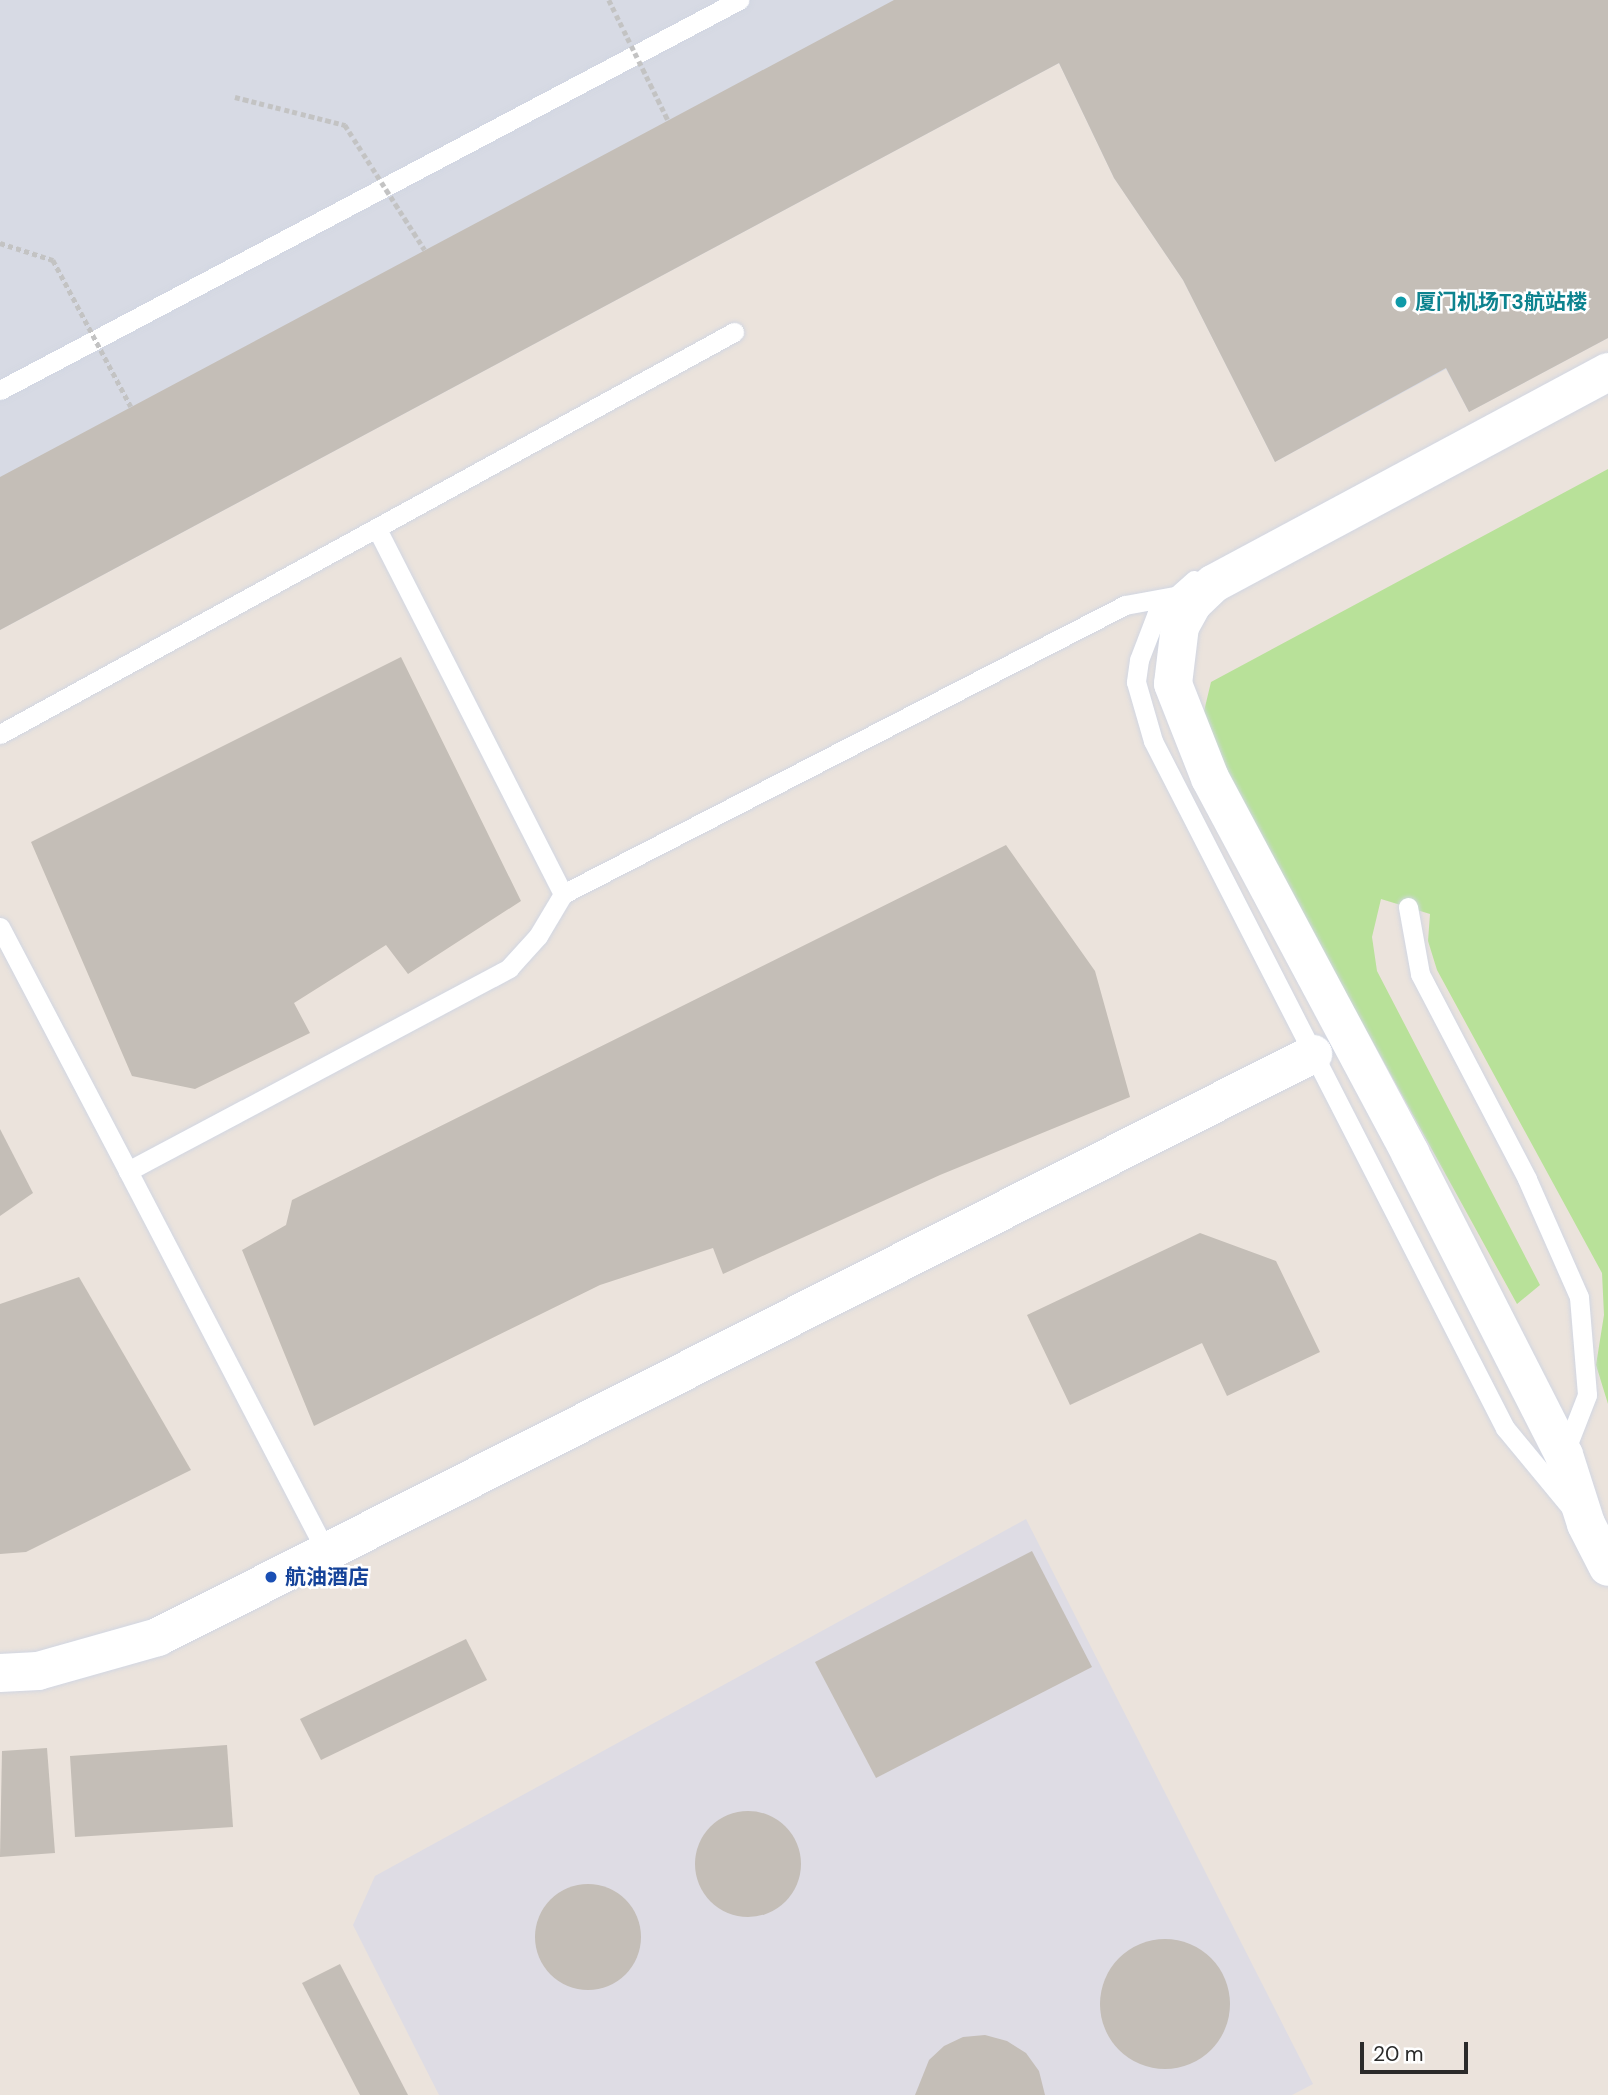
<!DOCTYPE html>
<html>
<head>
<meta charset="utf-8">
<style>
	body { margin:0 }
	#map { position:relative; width:1608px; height:2095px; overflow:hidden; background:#ebe3dc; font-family:"DM Sans","Noto Sans SC",sans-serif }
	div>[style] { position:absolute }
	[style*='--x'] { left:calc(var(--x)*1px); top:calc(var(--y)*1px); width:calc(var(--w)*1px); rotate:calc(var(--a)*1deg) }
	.industrial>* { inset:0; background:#dedce4 }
	.airport>* { inset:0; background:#d7dae4 }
	.green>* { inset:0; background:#b8e199 }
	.building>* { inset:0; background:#c4beb7 }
	.round { border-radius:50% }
	.roads { filter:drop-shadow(0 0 2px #d1d6e2) drop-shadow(0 0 2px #d1d6e2) }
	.lane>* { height:19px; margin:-9.5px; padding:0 9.5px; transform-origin:9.5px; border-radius:9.5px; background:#fff }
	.secondary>* { height:38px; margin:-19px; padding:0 19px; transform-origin:19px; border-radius:19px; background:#fff }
	.path-bridge>* { height:4.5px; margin-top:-2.25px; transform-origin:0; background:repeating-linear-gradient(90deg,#c3c3c3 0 5px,transparent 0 8.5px) }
	.dots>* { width:19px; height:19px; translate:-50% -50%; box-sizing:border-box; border:4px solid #fff; border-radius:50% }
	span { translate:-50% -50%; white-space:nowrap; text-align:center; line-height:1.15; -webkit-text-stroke:5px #fff; paint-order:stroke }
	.culture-label { font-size:21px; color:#0d838f; font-weight:700 }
	.left { translate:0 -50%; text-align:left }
	.transit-label { font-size:21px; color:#164399; font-weight:700 }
	.scale { position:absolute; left:1360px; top:2042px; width:108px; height:32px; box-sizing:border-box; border:4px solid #2a2a2a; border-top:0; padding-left:9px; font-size:21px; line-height:24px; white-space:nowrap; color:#2a2a2a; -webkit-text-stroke:5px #fff; paint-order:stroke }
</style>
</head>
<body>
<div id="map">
	<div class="industrial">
		<div style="clip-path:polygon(1026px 1519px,1313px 2084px,1292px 2095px,439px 2095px,353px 1925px,375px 1876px)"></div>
	</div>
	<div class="airport">
		<div style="clip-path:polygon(0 0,1608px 0,1608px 338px,1469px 412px,1446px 369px,1275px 462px,1183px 280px,1114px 178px,1059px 63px,0 630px)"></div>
	</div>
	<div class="green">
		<div style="clip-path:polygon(1608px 469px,1608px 1404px,1596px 1365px,1604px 1315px,1602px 1273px,1437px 970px,1428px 941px,1430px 914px,1381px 899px,1372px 937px,1377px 971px,1540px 1285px,1517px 1304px,1200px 728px,1211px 682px)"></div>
	</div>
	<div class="building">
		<div style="clip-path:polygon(894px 0,1608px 0,1608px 338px,1469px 412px,1446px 368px,1275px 462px,1183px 280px,1114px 178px,1059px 63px,0 630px,0 477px)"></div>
		<div style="clip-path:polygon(401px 657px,521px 901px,408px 974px,386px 945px,294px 1003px,310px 1033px,195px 1089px,132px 1076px,31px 842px)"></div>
		<div style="clip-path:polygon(1006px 845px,1095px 971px,1130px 1097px,940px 1175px,723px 1274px,713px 1248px,600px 1285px,314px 1426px,242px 1250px,286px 1225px,292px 1200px)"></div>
		<div style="clip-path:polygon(0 1129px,33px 1193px,0 1216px)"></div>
		<div style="clip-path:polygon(1200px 1233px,1276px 1261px,1320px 1352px,1227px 1396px,1202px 1343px,1070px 1405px,1027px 1315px)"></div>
		<div style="clip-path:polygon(79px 1277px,191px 1470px,26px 1552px,0 1554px,0 1304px)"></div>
		<div style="clip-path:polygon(1032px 1551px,1092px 1667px,876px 1778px,815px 1662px)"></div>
		<div style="clip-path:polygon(466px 1639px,487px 1680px,321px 1760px,300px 1719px)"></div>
		<div style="clip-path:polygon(227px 1745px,233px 1827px,75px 1837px,70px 1756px)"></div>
		<div style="clip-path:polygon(47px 1748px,55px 1853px,0 1857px,2px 1751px)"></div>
		<div class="round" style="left:695px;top:1811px;width:106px;height:106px"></div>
		<div class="round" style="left:535px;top:1884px;width:106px;height:106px"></div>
		<div class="round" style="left:1100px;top:1939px;width:130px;height:130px"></div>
		<div style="clip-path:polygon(340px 1964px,408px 2095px,360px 2095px,302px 1983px)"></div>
		<div style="clip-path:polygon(985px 2035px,1007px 2041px,1026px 2053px,1039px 2071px,1045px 2095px,915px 2095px,929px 2060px,944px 2046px,963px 2037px)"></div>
	</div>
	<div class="roads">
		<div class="lane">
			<div style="--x:0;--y:390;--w:836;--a:-27.82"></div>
			<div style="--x:377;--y:529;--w:410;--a:63"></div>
			<div style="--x:563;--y:894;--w:632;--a:-27.21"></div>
			<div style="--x:1125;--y:605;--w:50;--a:-10.4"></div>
			<div style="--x:1194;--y:580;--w:50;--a:138.3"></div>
			<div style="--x:1157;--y:613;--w:50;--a:111"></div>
			<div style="--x:1139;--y:660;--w:22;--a:98"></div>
			<div style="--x:1136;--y:682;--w:61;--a:73.9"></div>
			<div style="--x:1153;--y:741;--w:772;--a:62.87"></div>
			<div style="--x:1505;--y:1428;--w:105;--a:50.4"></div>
			<div style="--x:0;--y:734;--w:837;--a:-28.71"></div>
			<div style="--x:1408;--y:907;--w:68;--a:79.8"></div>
			<div style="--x:1420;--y:974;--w:231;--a:62.4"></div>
			<div style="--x:1527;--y:1179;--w:129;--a:66.2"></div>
			<div style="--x:1579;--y:1297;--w:98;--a:85.3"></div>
			<div style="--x:1587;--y:1395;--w:63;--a:111.3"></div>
			<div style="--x:0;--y:927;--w:276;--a:62.3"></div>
			<div style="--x:128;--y:1171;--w:432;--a:-28"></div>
			<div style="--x:509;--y:968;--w:43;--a:-47.8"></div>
			<div style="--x:538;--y:936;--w:49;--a:-59.2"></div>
			<div style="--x:128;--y:1171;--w:427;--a:62.5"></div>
		</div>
		<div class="secondary">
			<div style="--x:1608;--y:372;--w:448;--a:151.8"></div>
			<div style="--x:1213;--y:584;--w:28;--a:136"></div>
			<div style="--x:1193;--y:603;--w:26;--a:119"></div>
			<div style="--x:1180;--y:626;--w:58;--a:96.9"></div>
			<div style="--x:1173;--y:684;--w:101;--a:68.5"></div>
			<div style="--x:1210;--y:778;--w:425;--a:61.9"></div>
			<div style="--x:1410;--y:1153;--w:339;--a:63"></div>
			<div style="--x:1564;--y:1455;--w:72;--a:72.3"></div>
			<div style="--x:1586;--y:1524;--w:48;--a:62.9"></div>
			<div style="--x:0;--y:1673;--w:38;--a:-3"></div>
			<div style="--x:38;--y:1671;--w:125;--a:-15.8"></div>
			<div style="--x:158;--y:1637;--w:1294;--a:-26.78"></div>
		</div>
	</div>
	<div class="path-bridge">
		<div style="--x:609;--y:0;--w:134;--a:63.8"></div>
		<div style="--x:235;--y:97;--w:114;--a:14.3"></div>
		<div style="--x:345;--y:125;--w:148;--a:57.4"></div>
		<div style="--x:0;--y:243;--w:56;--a:17.8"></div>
		<div style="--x:53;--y:260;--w:166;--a:62"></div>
	</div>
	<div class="dots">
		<div style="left:1401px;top:302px;background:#0f9aa8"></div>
		<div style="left:271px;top:1577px;background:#1a4fb4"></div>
	</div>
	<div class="culture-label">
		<span class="left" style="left:1415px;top:302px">厦门机场T3航站楼</span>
	</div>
	<div class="transit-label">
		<span class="left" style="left:285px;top:1577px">航油酒店</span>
	</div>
	<div class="scale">20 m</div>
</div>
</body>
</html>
